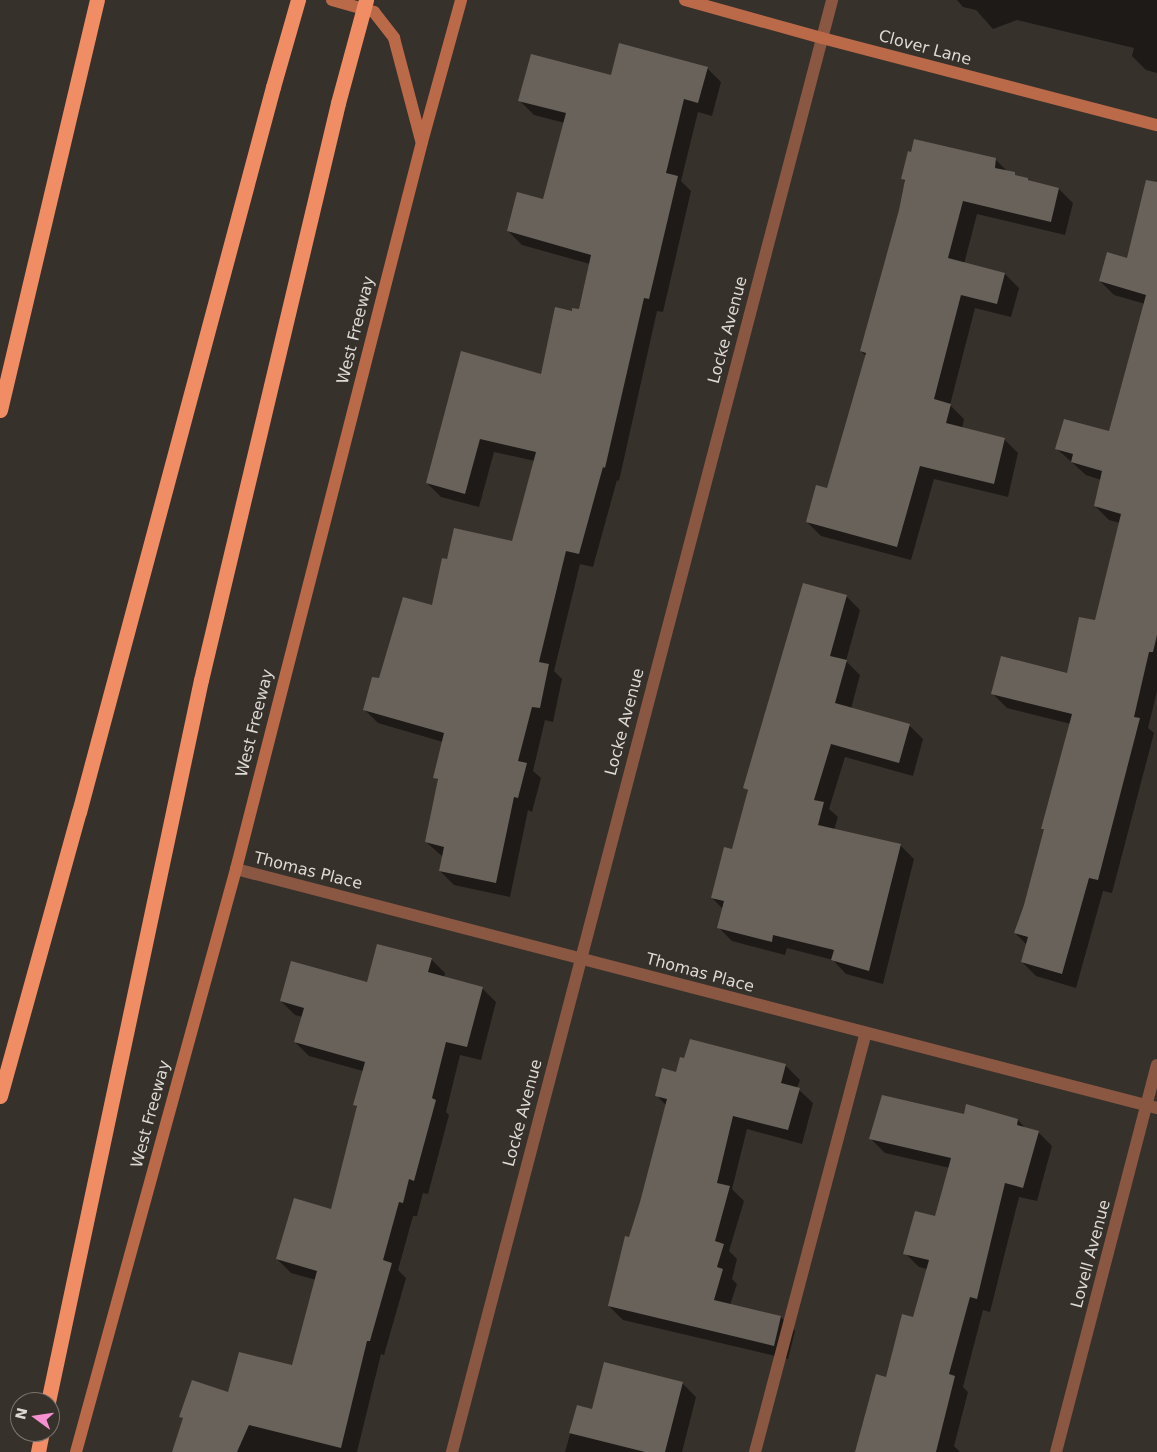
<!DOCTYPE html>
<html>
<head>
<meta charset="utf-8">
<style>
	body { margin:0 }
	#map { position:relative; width:1157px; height:1452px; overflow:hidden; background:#37312b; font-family:"DejaVu Sans",sans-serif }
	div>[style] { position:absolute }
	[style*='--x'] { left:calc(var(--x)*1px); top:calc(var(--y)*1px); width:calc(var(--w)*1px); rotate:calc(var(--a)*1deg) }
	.shadow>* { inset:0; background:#0007 }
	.building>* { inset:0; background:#69625b }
	.lane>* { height:12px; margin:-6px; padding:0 6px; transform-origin:6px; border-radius:6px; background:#8a5743 }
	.street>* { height:12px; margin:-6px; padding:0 6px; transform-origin:6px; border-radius:6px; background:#8a5743 }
	.secondary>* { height:12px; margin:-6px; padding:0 6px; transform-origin:6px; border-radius:6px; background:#ba6949 }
	.highway>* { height:15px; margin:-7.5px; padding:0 7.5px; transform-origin:7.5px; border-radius:7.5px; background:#f18d65 }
	.highway-bridge>* { height:15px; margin:-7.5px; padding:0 7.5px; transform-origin:7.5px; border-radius:7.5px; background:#f18d65 }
	span { translate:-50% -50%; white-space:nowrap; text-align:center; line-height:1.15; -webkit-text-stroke:4px #37312b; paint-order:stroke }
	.street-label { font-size:16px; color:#ddd9d5 }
	.north { position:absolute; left:10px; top:1392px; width:50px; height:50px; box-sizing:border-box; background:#37312b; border:1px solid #79746f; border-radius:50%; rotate:284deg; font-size:14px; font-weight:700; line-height:20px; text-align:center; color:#ddd9d5 }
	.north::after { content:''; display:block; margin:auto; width:18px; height:22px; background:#f690d1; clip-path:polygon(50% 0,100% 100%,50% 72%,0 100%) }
</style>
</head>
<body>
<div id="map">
	<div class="shadow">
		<div style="clip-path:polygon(957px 0,1157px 0,1157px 73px,1146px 70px,1132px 56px,1134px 48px,1017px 20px,993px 29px,976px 10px,963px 7px)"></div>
		<div style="clip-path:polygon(707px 68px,721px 82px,712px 116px,698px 112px,681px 181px,691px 191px,663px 312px,657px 311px,619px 481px,617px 480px,593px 567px,580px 564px,554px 671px,562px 679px,553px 722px,545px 720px,533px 771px,541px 778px,532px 812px,528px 810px,510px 897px,454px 885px,440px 871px,443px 857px,426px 842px,439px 781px,435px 777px,443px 742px,378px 723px,364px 709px,380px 680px,433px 607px,447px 560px,513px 543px,535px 461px,494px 452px,479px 507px,441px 497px,427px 483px,542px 376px,573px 312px,580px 311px,590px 264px,522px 245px,508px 231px,544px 201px,565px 123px,534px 115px,520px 101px,612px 76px)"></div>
		<div style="clip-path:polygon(996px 160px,1008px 172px,1018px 177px,1059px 189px,1073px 203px,1065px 235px,977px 214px,964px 264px,1005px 274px,1019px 288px,1011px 317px,975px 308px,950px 405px,964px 419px,962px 429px,1004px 439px,1018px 453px,1008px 497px,934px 479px,911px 560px,821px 536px,807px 522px,828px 490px,866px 356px,861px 351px,900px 210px,906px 182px,902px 179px)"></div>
		<div style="clip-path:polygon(1157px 190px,1157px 691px,1148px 728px,1154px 733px,1112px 893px,1103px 891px,1076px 988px,1036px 976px,1022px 962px,1027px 945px,1015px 933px,1025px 906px,1071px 724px,1007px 708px,993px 694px,1068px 675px,1096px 622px,1120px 523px,1109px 520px,1095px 506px,1101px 480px,1086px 475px,1057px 449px,1109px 432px,1145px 304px,1114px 295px,1100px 281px,1128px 259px)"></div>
		<div style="clip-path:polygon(846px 596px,860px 610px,846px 661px,860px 675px,851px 709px,909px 725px,923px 739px,913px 776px,845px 757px,829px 809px,838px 817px,834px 830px,900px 845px,914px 859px,883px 984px,846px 974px,833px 960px,787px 948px,785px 955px,732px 941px,718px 927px,723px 909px,712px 898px,733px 851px,749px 792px,745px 788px)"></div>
		<div style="clip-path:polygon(431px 959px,445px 973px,444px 978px,482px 988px,496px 1002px,481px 1060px,460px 1055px,446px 1112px,449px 1115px,428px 1194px,423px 1193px,417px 1216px,413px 1216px,398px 1270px,406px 1278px,384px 1355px,381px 1354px,357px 1452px,174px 1452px,184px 1419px,181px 1417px,293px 1366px,316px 1280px,291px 1273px,277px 1259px,332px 1210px,358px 1108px,354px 1104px,363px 1071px,309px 1056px,295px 1042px,303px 1017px,295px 1015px,281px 1001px,368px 984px)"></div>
		<div style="clip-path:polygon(691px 1041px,786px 1066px,800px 1080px,797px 1088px,813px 1103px,802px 1144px,747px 1129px,732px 1189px,744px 1201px,729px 1251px,737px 1259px,732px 1279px,737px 1284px,730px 1305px,781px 1317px,795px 1331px,788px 1359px,623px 1320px,609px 1306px,641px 1202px,667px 1106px,656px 1095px,677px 1074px,685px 1059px)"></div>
		<div style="clip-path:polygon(964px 1115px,1018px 1120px,1026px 1129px,1038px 1132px,1052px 1146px,1037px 1201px,1019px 1197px,990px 1312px,983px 1310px,963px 1387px,968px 1392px,954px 1446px,960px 1452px,857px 1452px,886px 1378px,914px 1318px,927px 1269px,919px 1267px,905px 1253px,936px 1218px,950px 1168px,885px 1153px,871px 1139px)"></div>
		<div style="clip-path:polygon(682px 1383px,696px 1397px,682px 1452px,565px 1452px,578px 1406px,593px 1410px)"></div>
	</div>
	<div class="building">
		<div style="clip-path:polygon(619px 43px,708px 67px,698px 103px,684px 99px,666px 173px,678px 176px,649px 299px,644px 298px,605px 468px,603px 467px,579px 554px,566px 551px,539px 662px,549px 664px,540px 708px,532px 707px,518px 761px,527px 763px,518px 798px,514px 797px,496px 883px,439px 871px,444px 847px,425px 842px,438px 779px,433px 778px,444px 733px,363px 710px,372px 677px,379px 678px,403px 597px,432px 605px,442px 558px,447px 559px,454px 528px,512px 541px,536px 452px,480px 439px,465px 494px,426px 483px,461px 351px,541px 374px,555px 307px,572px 311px,572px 308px,579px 309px,591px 255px,507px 231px,517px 192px,543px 199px,566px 113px,518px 101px,531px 54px,611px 75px)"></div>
		<div style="clip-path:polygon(914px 139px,996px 158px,995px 168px,1015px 172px,1015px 175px,1028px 178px,1028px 180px,1059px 188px,1051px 222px,963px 201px,948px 258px,1005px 273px,997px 304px,961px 295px,934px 399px,951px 404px,946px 423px,1005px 438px,994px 484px,920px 466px,897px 547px,806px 522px,816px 485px,827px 488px,866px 353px,860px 351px,899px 210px,905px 180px,901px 179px,908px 151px,911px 152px)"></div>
		<div style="clip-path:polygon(1146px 180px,1157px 182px,1157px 635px,1153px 652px,1149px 652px,1134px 717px,1140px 718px,1098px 880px,1089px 878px,1062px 974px,1021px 962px,1028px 937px,1014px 933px,1024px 905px,1044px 829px,1041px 829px,1072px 714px,991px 694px,1001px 656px,1067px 673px,1079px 617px,1095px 620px,1121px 514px,1094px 506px,1102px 471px,1071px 462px,1073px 454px,1055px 449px,1064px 419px,1109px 431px,1146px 295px,1099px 281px,1107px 252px,1127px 258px)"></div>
		<div style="clip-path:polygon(803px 583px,847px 595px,830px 656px,847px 660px,835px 703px,910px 724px,899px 763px,831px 744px,814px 800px,824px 802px,818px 825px,901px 844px,869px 971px,831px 960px,834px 950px,773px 935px,772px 942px,717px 928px,724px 901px,711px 898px,724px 847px,732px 849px,748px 790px,743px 788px)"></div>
		<div style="clip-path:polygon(377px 944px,432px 958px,428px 972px,483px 987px,467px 1047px,446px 1042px,432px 1098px,436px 1100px,414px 1181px,409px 1179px,403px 1203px,399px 1202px,383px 1260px,392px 1263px,370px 1341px,367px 1341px,341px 1448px,249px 1425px,237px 1452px,172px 1452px,183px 1418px,179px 1417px,192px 1380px,228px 1392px,239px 1352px,292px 1365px,317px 1271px,276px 1259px,294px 1198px,331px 1209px,357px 1106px,353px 1105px,365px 1062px,294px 1042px,304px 1008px,280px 1001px,291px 961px,367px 982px)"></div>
		<div style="clip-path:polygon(690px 1039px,786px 1064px,781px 1083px,800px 1088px,788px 1130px,733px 1116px,717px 1183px,730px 1186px,715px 1241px,724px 1244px,717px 1267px,723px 1269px,714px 1300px,781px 1316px,774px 1346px,608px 1306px,625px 1236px,629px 1237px,640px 1202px,667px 1099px,655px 1096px,662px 1068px,676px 1072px,680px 1057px,684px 1058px)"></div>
		<div style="clip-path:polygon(882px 1095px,964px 1114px,966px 1104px,1018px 1119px,1017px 1125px,1039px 1131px,1023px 1188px,1005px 1183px,977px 1299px,970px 1297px,949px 1374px,955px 1376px,936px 1452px,855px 1452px,876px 1374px,886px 1377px,902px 1314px,913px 1317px,929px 1260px,903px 1254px,915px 1211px,935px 1216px,951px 1158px,869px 1139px)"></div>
		<div style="clip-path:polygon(604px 1362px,683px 1382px,665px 1452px,645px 1452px,569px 1433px,577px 1405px,592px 1409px)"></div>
	</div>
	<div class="lane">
		<div style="--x:755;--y:1452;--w:433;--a:-75.2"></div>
	</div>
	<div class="street">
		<div style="--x:236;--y:869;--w:952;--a:14.55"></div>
		<div style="--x:452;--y:1452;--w:1501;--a:-75.33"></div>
		<div style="--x:1056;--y:1452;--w:400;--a:-75.4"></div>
	</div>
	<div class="secondary">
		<div style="--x:332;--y:0;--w:44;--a:15.9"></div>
		<div style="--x:374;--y:12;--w:33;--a:52"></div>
		<div style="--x:394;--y:38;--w:106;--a:75.2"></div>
		<div style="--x:685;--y:0;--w:142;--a:15.5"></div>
		<div style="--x:822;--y:38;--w:346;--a:14.6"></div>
		<div style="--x:76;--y:1452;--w:605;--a:-74.65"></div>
		<div style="--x:236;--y:869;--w:750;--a:-75.65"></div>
		<div style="--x:422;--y:142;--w:147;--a:-74.6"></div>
	</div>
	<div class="highway">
		<div style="--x:0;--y:410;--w:421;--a:-76.7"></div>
		<div style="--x:0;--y:1096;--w:295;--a:-74.5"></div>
		<div style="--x:79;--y:812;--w:751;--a:-75.02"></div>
		<div style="--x:273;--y:87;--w:91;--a:-74"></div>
		<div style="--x:48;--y:1402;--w:738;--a:-78.04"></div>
		<div style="--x:201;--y:680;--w:593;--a:-76.64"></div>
		<div style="--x:38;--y:1452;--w:20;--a:-79"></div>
	</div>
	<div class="highway-bridge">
		<div style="--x:338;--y:103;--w:107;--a:-74.8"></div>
	</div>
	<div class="street-label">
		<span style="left:925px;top:48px;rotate:15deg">Clover Lane</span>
		<span style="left:356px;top:330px;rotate:-76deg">West Freeway</span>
		<span style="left:728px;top:330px;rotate:-75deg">Locke Avenue</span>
		<span style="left:625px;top:722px;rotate:-75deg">Locke Avenue</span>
		<span style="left:255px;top:723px;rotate:-76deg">West Freeway</span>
		<span style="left:308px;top:871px;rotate:14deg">Thomas Place</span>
		<span style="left:700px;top:973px;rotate:15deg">Thomas Place</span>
		<span style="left:523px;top:1113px;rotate:-75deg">Locke Avenue</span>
		<span style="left:151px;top:1114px;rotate:-75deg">West Freeway</span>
		<span style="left:1091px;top:1254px;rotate:-75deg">Lovell Avenue</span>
	</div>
	<div class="north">N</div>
</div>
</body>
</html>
